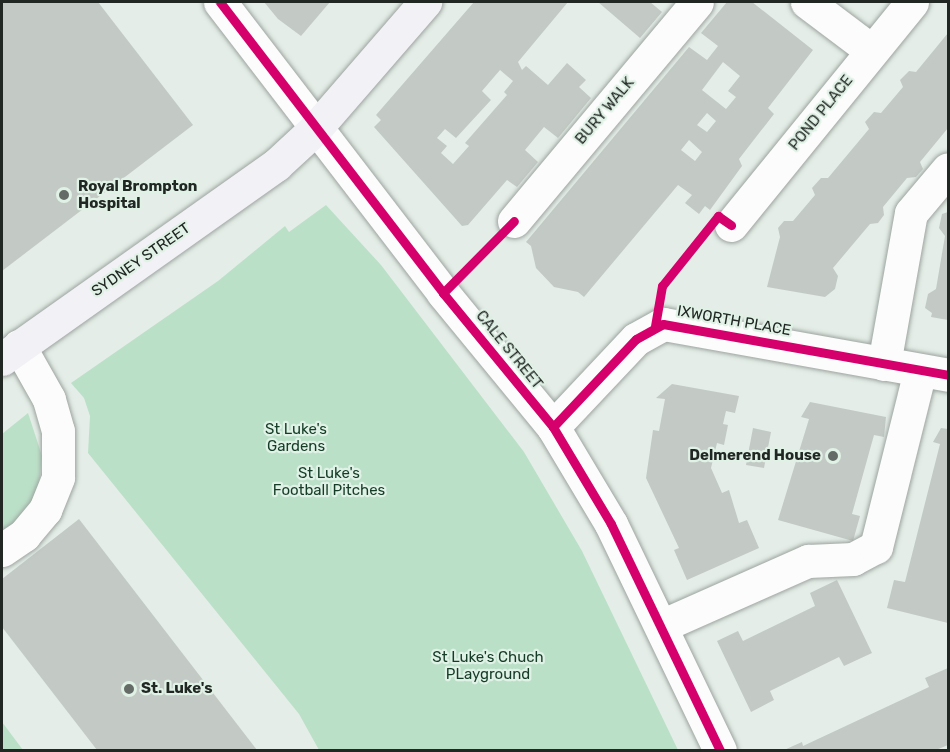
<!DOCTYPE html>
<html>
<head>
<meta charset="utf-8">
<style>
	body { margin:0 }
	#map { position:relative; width:950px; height:752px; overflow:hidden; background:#e4ede7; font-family:Rubik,sans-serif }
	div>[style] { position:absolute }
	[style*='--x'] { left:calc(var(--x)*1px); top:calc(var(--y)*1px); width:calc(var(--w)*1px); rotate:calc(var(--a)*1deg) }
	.green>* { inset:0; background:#bbe0c8 }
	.building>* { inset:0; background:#c3cac5 }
	.roads { filter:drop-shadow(0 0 2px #9da4a0) drop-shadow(0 0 2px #9da4a0) }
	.minor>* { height:33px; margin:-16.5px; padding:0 16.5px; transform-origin:16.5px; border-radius:16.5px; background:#fbfcfb }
	.major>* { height:33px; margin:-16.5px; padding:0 16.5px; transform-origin:16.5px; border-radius:16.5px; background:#f2f2f6 }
	.cycleway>* { height:9px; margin:-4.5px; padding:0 4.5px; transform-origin:4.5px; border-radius:4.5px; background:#d6006c }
	.dots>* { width:16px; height:16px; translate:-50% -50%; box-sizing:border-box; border:3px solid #e0f1e6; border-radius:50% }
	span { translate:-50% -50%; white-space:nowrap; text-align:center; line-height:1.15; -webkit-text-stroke:4.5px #e0f1e6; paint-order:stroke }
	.street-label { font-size:15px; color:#212723 }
	.poi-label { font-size:15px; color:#212723; font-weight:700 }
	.left { translate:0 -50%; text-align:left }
	.right { translate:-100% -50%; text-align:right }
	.park-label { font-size:15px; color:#143c26 }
	.frame { position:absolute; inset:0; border:3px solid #212723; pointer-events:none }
</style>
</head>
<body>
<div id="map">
	<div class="green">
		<div style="clip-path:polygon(326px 205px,381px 265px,524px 452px,582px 551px,678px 750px,319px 750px,299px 714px,88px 453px,90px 416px,84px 398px,71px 383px,218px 281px,285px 226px,289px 232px)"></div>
		<div style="clip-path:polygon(28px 413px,42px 456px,38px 495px,2px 540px,2px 434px)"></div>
		<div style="clip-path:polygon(2px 722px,23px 750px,2px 750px)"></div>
	</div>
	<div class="building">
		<div style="clip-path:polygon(2px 2px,98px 2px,193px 125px,2px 271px)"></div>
		<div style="clip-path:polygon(264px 2px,330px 2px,301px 36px,278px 19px)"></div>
		<div style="clip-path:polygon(evenodd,474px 2px,568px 2px,518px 62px,522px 70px,526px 66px,548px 85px,567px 63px,586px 80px,579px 87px,591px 98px,558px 138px,544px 127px,525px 150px,538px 162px,517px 187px,507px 180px,468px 225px,462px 226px,374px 127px,381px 120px,376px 115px,474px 2px,500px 70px,513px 81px,504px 92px,507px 95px,465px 143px,469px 146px,453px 164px,441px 153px,447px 146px,437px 138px,445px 129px,456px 138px,491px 100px,482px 91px,500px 70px)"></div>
		<div style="clip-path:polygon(598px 2px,650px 2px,662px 12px,640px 38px)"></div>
		<div style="clip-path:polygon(evenodd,727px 2px,752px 2px,813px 50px,768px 108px,774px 114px,739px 159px,742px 166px,710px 210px,705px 206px,699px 214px,685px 203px,692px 195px,678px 185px,584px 297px,578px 292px,554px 287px,536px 268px,531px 246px,526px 242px,689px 47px,707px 60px,718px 46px,701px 33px,727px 2px,723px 62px,740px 76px,728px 91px,736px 97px,726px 109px,702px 90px,723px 62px,727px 2px,707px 113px,716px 121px,707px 132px,697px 125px,707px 113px,727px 2px,689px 140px,702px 152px,695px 161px,681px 150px,689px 140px)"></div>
		<div style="clip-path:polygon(948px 33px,948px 128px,920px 162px,923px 169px,916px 177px,907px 178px,883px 207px,884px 215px,878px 223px,870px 224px,833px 268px,838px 276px,835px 289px,825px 297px,767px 287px,780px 237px,778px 228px,784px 221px,793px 221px,815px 195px,812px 188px,821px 178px,828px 178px,869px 129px,865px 122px,874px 112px,881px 113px,903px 87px,900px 80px,909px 71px,916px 72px)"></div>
		<div style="clip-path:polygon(948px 212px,948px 320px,931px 317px,932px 313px,925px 308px,928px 294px,936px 289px,945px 236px,939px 228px,942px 214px)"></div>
		<div style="clip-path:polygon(672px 384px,739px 396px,735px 413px,726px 411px,723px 424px,728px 425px,724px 445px,717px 443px,711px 468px,722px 493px,729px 490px,739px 523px,747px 520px,759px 548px,687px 580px,674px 550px,679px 548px,646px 478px,653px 430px,659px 431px,665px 399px,656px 398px)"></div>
		<div style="clip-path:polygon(810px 402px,886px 417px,884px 437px,874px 435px,852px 514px,860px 516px,853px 541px,778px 520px,809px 419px,801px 417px)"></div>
		<div style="clip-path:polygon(753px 428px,771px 432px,764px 468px,746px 465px)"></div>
		<div style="clip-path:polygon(941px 428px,948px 429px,948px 623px,887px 608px,894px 580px,905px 582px,940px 444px,933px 442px)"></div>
		<div style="clip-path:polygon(79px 519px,257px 750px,97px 750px,2px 627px,2px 579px)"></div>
		<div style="clip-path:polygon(837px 580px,872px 653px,844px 666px,839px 657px,770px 691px,774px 700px,751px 712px,717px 641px,738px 631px,743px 641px,815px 606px,810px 593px)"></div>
		<div style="clip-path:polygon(948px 668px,948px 745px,936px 750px,784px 750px,802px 742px,803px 746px,929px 687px,925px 678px)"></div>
	</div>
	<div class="roads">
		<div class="minor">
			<div style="--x:220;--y:2;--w:367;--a:52.5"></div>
			<div style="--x:443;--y:293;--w:173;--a:50.6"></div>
			<div style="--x:553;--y:427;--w:113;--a:59.1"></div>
			<div style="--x:611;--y:524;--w:251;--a:64.3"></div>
			<div style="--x:807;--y:2;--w:81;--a:37"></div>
			<div style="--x:514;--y:221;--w:285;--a:-50.1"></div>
			<div style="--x:731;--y:225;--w:287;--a:-50.9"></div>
			<div style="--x:884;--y:364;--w:153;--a:-79.9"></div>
			<div style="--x:911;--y:213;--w:57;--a:-49.9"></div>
			<div style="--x:553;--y:427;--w:121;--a:-46.7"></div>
			<div style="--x:636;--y:339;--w:31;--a:-29"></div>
			<div style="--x:663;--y:324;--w:290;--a:10.1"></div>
			<div style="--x:2;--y:550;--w:27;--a:-34"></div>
			<div style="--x:24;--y:535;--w:33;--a:-50"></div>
			<div style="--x:45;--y:510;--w:35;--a:-68"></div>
			<div style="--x:58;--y:477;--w:46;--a:-90"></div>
			<div style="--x:58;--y:431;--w:33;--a:-106"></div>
			<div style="--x:49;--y:399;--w:61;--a:-119.5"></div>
			<div style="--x:661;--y:626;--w:161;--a:-23.9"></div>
			<div style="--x:808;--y:561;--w:45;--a:-2.5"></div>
			<div style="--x:853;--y:559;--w:26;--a:-28"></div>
			<div style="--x:876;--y:547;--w:182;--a:-76"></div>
		</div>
		<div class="major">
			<div style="--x:2;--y:359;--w:336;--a:-35.3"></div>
			<div style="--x:276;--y:165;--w:54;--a:-42.8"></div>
			<div style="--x:316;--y:128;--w:167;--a:-49.1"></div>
		</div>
	</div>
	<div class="cycleway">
		<div style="--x:220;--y:2;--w:367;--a:52.5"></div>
		<div style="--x:443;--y:293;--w:173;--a:50.6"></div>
		<div style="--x:553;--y:427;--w:113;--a:59.1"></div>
		<div style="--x:611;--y:524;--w:251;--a:64.3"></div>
		<div style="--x:443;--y:293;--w:101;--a:-45.4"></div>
		<div style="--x:655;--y:326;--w:41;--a:-80.1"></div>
		<div style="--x:662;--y:286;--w:90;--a:-51.3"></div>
		<div style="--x:718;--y:216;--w:16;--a:35"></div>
		<div style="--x:553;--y:427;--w:121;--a:-46.7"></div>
		<div style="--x:636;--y:339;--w:31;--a:-29"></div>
		<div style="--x:663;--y:324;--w:290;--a:10.1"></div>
	</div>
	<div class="dots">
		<div style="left:64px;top:195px;background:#656c68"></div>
		<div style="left:833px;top:456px;background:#656c68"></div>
		<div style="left:129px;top:689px;background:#656c68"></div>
	</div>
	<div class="street-label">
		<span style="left:605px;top:111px;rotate:-50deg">BURY WALK</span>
		<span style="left:821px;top:113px;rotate:-51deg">POND PLACE</span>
		<span style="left:141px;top:260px;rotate:-35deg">SYDNEY STREET</span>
		<span style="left:734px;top:321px;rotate:10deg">IXWORTH PLACE</span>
		<span style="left:509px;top:350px;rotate:51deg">CALE STREET</span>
	</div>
	<div class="poi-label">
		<span class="left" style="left:78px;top:195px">Royal Brompton<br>Hospital</span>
		<span class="right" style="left:821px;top:456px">Delmerend House</span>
		<span class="left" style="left:141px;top:689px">St. Luke's</span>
	</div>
	<div class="park-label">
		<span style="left:296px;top:438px">St Luke's<br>Gardens</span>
		<span style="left:329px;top:482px">St Luke's<br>Football Pitches</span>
		<span style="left:488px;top:666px">St Luke's Chuch<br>PLayground</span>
	</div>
	<div class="frame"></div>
</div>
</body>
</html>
